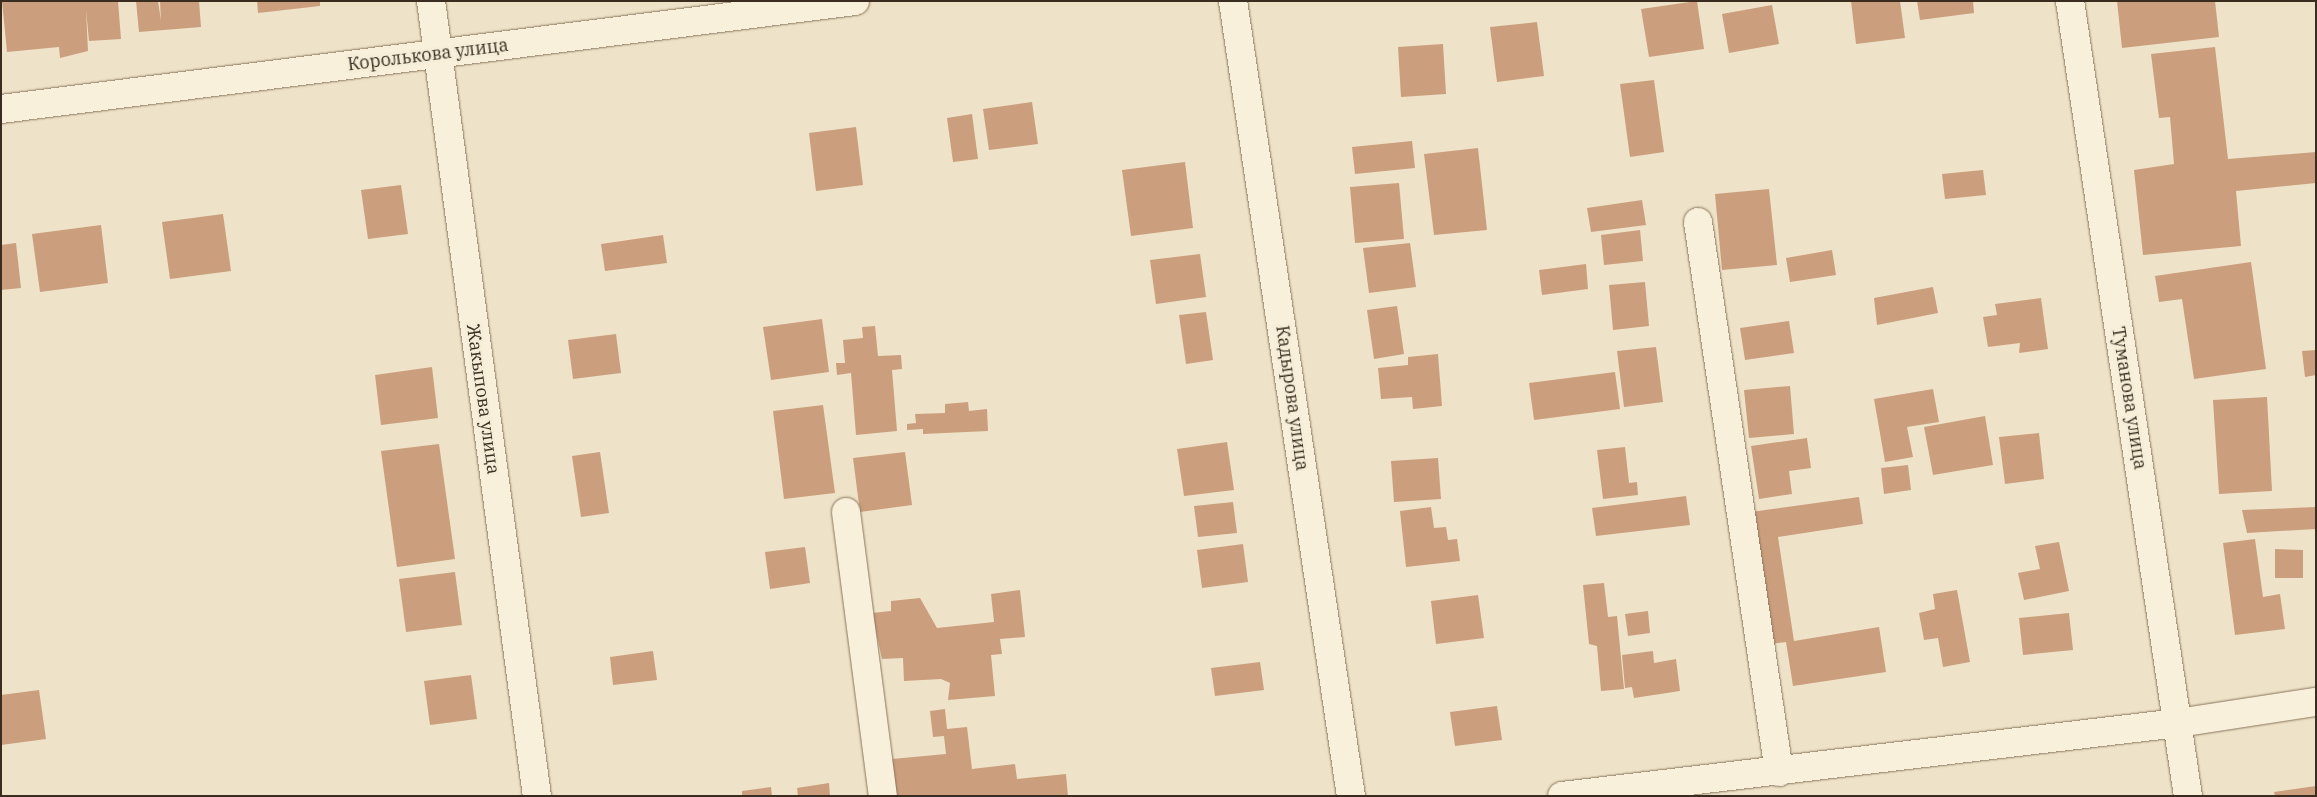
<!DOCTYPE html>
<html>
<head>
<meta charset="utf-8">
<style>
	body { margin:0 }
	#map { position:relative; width:2317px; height:797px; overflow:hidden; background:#eee3c8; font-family:"IBM Plex Serif",serif }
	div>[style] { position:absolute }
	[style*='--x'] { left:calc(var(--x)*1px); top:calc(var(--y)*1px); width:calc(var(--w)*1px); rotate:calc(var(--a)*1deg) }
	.building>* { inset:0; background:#cb9e7e }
	.roads { filter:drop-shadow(0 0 1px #8a755d) drop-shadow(0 0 1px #8a755d) }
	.street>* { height:28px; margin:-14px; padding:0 14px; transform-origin:14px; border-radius:14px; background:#f9f0db }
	span { translate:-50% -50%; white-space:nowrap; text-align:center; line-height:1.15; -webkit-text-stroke:5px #f5edd7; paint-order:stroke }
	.street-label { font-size:18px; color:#3a2d20 }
	.frame { position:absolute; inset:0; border:2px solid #3a2d20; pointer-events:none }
</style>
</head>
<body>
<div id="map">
	<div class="building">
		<div style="clip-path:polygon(2px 1px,118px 1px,121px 39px,89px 41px,86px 9px,88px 51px,60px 58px,59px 47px,7px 52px)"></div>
		<div style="clip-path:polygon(136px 1px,158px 1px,161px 21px,160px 1px,199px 1px,201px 27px,139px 32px)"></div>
		<div style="clip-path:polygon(257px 1px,320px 1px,320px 6px,258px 13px)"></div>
		<div style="clip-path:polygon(1697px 1px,1704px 49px,1649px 57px,1641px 9px)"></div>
		<div style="clip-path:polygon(1851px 1px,1900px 1px,1905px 38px,1856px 44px)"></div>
		<div style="clip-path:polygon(1917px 1px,1973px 1px,1974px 13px,1920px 20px)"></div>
		<div style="clip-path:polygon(2117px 1px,2215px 1px,2219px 37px,2122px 48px)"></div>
		<div style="clip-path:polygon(1772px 5px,1779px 44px,1729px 53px,1722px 14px)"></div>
		<div style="clip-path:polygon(1537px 22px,1544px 76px,1497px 82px,1490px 27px)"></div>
		<div style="clip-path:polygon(1443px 44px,1446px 94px,1401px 97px,1398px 47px)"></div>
		<div style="clip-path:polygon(2215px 47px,2228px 159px,2316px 152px,2316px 183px,2236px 191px,2241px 246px,2143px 255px,2134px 170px,2174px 164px,2170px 117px,2159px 118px,2151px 54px)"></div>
		<div style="clip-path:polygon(1654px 80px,1664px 152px,1630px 157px,1620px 84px)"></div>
		<div style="clip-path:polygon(1032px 102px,1038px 144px,989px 150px,983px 109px)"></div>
		<div style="clip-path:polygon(972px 114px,978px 159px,953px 162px,947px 118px)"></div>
		<div style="clip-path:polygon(856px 127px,863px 185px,816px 191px,809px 133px)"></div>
		<div style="clip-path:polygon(1412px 141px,1415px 168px,1355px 174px,1352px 147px)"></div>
		<div style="clip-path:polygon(1478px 148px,1487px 230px,1434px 235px,1424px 154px)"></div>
		<div style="clip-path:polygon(1185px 162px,1193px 228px,1131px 236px,1122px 170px)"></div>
		<div style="clip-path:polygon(1983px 170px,1986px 195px,1945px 199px,1942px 174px)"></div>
		<div style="clip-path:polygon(1399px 183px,1404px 239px,1355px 243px,1350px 187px)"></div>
		<div style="clip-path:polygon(401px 185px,408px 234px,368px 239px,361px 190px)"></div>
		<div style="clip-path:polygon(1769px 189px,1777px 265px,1722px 270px,1715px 194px)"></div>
		<div style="clip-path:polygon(1642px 200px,1646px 225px,1591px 232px,1587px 208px)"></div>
		<div style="clip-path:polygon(223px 214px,231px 271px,170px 279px,162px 222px)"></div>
		<div style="clip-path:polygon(101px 225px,108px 283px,40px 292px,32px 234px)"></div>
		<div style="clip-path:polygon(1640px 230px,1643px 261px,1604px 265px,1601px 235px)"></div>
		<div style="clip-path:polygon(663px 235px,667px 263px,605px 271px,601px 244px)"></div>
		<div style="clip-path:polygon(16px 243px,21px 288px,1px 290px,1px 245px)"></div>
		<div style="clip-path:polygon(1410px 243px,1416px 287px,1369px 293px,1363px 248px)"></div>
		<div style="clip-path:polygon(1832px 250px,1836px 275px,1790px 282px,1786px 258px)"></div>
		<div style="clip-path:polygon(1200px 254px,1206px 297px,1156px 304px,1150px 260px)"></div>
		<div style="clip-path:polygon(2251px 262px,2266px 369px,2194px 379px,2182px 299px,2159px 302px,2155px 276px)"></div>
		<div style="clip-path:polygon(1586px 264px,1588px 289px,1542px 295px,1539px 270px)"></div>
		<div style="clip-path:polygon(1645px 282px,1649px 326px,1613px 330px,1609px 285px)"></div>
		<div style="clip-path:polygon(1933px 287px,1938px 313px,1877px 325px,1874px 298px)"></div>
		<div style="clip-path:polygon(2041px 298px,2048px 349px,2019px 353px,2020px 343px,1988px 347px,1983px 317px,1997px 315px,1995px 304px)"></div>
		<div style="clip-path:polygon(1397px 306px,1404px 354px,1374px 359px,1367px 310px)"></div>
		<div style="clip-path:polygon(1206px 312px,1213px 360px,1186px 364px,1179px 315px)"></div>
		<div style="clip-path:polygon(822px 319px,829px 372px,771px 380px,763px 327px)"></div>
		<div style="clip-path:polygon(1789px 321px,1794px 353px,1745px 360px,1740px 328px)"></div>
		<div style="clip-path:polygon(875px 326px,878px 356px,901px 355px,902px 369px,892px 370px,897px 431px,856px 435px,851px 373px,837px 375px,836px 363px,845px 363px,843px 340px,863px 338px,862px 327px)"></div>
		<div style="clip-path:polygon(616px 334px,621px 373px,573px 379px,568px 340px)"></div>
		<div style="clip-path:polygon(1656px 347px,1663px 402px,1624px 407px,1617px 351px)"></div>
		<div style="clip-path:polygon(2316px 350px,2316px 375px,2305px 377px,2302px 351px)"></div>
		<div style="clip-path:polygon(1438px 354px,1442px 406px,1413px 409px,1412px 397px,1381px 399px,1378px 368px,1408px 365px,1408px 357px)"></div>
		<div style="clip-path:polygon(432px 367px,438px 418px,381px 425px,375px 375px)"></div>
		<div style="clip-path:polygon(1615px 372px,1620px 409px,1534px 420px,1529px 383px)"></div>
		<div style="clip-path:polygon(1790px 386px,1794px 434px,1749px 438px,1744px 390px)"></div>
		<div style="clip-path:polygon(1933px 389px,1939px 422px,1907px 427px,1913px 457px,1885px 462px,1874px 399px)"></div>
		<div style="clip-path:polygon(2267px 397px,2272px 491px,2219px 494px,2213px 400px)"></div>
		<div style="clip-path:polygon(968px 402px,969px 411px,987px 409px,988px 431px,923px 434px,923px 429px,907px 430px,907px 424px,916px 423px,915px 414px,945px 413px,945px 404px)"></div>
		<div style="clip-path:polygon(823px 405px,835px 493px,784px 499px,773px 411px)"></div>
		<div style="clip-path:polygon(1985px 416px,1993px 465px,1933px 475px,1924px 427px)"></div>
		<div style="clip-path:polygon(2039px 433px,2044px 479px,2005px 484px,1999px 437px)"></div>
		<div style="clip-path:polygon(1807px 438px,1811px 468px,1789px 471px,1792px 494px,1759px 499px,1751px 446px)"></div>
		<div style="clip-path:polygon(1227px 442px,1234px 490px,1184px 496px,1177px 449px)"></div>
		<div style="clip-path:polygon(439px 444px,455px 559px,397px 567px,381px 451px)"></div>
		<div style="clip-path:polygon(1625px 447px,1629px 483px,1637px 482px,1638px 495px,1603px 499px,1597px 450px)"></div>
		<div style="clip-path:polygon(600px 452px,609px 513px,581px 517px,572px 456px)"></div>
		<div style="clip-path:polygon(905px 452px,912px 505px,860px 512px,853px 458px)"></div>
		<div style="clip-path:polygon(1438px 458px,1441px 499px,1394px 502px,1391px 461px)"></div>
		<div style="clip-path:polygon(1908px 465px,1911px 490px,1884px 494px,1881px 468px)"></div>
		<div style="clip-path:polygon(1686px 496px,1690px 525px,1596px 536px,1592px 508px)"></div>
		<div style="clip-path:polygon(1859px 497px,1863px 524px,1778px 537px,1794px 641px,1879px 627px,1886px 672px,1793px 686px,1786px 642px,1771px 644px,1751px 512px)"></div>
		<div style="clip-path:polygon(1233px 502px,1237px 533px,1198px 537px,1194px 506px)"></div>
		<div style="clip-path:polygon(1431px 507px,1434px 528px,1446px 527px,1448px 540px,1457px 539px,1460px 561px,1406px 567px,1400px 511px)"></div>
		<div style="clip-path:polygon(2316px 507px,2316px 529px,2247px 533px,2242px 510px)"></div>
		<div style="clip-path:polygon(2255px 539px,2263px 597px,2280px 594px,2285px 629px,2235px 635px,2223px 543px)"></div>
		<div style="clip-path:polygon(2059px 542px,2069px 591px,2024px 600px,2018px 573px,2040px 569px,2035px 546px)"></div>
		<div style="clip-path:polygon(1243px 544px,1248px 582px,1202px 588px,1197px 550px)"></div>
		<div style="clip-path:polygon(805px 547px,810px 583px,770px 589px,765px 552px)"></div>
		<div style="clip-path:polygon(2275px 549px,2303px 550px,2303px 578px,2275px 578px)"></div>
		<div style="clip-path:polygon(455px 572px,462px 625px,406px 632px,399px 579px)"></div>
		<div style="clip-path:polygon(1604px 583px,1608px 617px,1617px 616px,1624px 689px,1601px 691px,1597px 646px,1589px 644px,1583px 585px)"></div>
		<div style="clip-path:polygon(1020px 590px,1025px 637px,1000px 639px,1002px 654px,991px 655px,995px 696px,948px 700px,950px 683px,941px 679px,904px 681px,903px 658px,882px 659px,872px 613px,891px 611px,891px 601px,920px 598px,937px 628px,994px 622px,991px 594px)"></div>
		<div style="clip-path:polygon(1957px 590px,1970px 662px,1943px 667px,1938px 638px,1924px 640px,1919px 613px,1935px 609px,1933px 594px)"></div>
		<div style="clip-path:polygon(1478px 595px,1484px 638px,1436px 644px,1431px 601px)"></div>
		<div style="clip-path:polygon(1648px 611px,1650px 633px,1628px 636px,1625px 614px)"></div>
		<div style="clip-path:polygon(2069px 613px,2073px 650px,2023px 655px,2019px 618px)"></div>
		<div style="clip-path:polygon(653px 651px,657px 680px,613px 685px,610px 657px)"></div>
		<div style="clip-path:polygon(1653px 651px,1654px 663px,1676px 659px,1680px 691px,1634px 698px,1632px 687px,1625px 688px,1622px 655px)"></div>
		<div style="clip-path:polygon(1260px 662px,1264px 690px,1215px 696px,1211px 668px)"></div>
		<div style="clip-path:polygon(471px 675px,477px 719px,430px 725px,424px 681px)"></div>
		<div style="clip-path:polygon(39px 690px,46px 739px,1px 745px,1px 695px)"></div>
		<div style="clip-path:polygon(1497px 706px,1502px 740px,1455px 746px,1450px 712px)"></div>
		<div style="clip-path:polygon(945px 709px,947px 729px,967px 727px,972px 769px,1015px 764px,1017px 779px,1066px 774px,1068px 796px,895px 796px,892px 759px,946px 754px,944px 736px,933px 737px,930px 711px)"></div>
		<div style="clip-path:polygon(829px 783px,830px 796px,798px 796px,797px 788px)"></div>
		<div style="clip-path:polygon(2316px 786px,2316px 796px,2275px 796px,2274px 792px)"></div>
		<div style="clip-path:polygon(771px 787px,772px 796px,742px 796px,742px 791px)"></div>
	</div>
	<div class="roads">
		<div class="street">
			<div style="--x:431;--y:1;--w:802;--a:82.41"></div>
			<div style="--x:1233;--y:1;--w:804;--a:81.56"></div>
			<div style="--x:2070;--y:1;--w:804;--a:81.56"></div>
			<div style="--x:1;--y:109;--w:861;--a:-7.21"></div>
			<div style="--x:1698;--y:222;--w:556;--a:81.62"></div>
			<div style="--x:846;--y:512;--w:286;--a:82.6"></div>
			<div style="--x:1562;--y:796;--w:620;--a:-6.76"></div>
			<div style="--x:2178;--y:723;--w:140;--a:-8.7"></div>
		</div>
	</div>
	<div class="street-label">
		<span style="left:428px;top:55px;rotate:-7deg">Королькова улица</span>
		<span style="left:1292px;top:398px;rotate:82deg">Кадырова улица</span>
		<span style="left:2129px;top:398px;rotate:81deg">Туманова улица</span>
		<span style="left:483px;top:399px;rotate:82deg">Жакыпова улица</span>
	</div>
	<div class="frame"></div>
</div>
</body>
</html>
